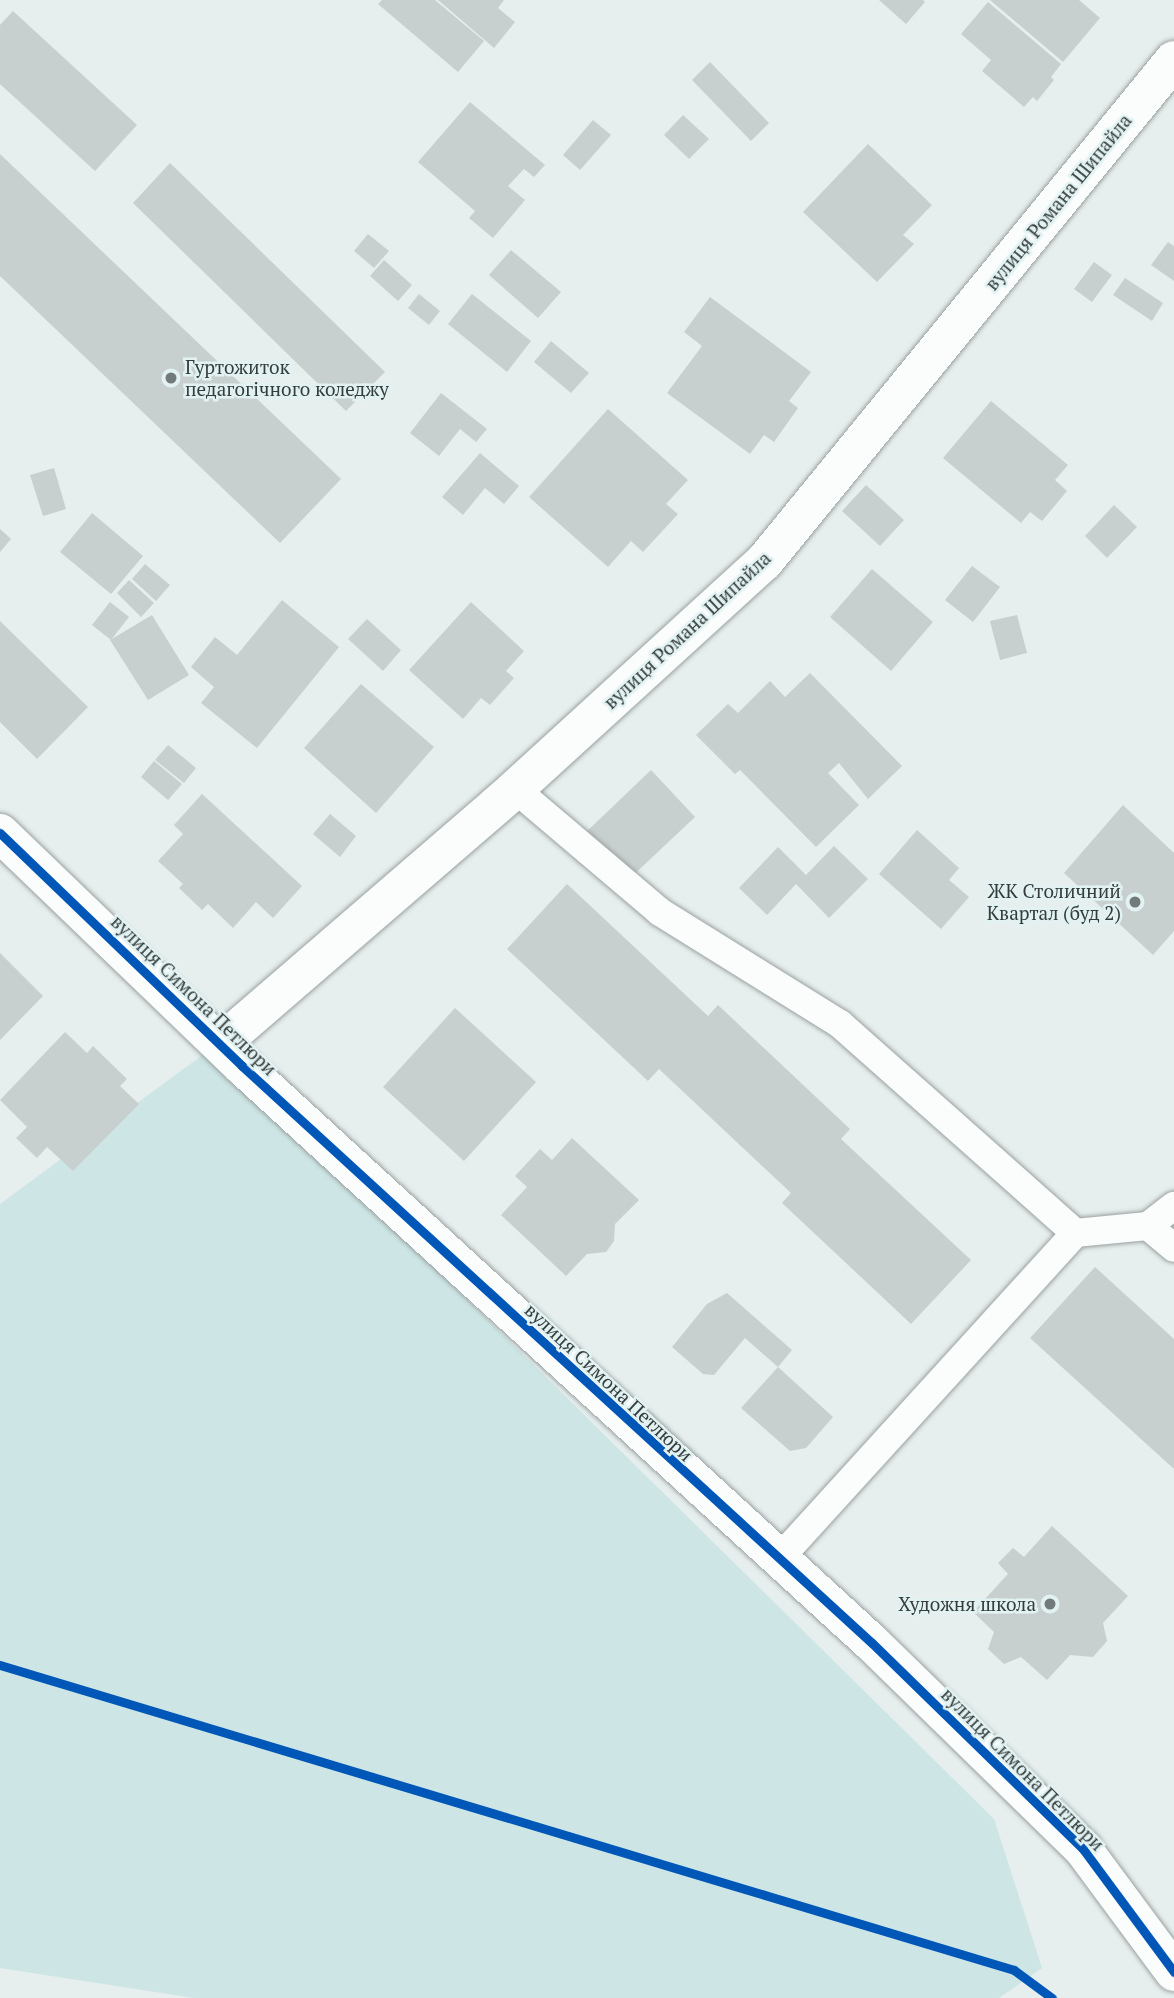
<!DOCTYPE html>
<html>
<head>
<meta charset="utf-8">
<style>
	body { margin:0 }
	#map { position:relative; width:1174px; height:1998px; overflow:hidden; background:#e6eeee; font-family:"PT Serif",serif }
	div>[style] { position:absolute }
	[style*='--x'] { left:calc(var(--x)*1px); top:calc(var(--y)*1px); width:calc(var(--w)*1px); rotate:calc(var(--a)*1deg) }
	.green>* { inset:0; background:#cde5e5 }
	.building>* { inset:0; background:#c8cfcf }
	.roads { filter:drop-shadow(0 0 2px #9ba1a1) drop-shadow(0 0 2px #9ba1a1) }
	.service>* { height:28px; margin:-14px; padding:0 14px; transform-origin:14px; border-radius:14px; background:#fbfcfc }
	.minor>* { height:38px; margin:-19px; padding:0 19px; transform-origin:19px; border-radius:19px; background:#fbfcfc }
	.tertiary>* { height:38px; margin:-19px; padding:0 19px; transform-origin:19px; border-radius:19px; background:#fbfcfc }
	.cycleway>* { height:9px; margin:-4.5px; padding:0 4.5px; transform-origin:4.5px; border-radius:4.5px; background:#0057b8 }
	.dots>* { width:19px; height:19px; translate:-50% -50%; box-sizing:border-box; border:4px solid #e2f2f2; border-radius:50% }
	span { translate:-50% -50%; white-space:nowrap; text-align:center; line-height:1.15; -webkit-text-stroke:5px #e2f2f2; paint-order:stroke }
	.street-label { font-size:19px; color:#353c3c }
	.poi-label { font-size:19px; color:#353c3c }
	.left { translate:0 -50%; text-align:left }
	.right { translate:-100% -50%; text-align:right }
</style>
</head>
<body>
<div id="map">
	<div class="green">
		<div style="clip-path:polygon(212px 1048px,994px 1819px,1042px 1968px,999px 1998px,194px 1998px,0 1968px,0 1204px)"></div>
	</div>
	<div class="building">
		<div style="clip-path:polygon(382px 0,435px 0,484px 41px,458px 72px,378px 4px)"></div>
		<div style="clip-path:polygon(438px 0,504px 0,498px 8px,515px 22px,494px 48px)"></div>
		<div style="clip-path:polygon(879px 0,923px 0,925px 2px,906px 24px)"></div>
		<div style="clip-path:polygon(990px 0,1079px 0,1100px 18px,1063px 62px)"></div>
		<div style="clip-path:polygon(988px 2px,1061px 64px,1051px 77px,1054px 80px,1037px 101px,1033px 97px,1024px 107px,982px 71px,991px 60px,961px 34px)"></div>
		<div style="clip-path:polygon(13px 11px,137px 125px,95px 171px,0 84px,0 25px)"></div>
		<div style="clip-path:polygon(710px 62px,769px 123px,751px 141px,692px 80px)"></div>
		<div style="clip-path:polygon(470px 102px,545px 165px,534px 177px,524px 169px,508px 186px,525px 200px,493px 238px,469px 218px,475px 211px,418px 162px)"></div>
		<div style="clip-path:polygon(683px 115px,709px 139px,689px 159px,664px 135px)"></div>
		<div style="clip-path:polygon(593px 120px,611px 135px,580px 170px,563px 155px)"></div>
		<div style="clip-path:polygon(868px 144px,932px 205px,903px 235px,914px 244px,877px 282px,803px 212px)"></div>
		<div style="clip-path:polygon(0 154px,341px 479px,280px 543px,0 276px)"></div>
		<div style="clip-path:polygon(170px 163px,385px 372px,346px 411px,133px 203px)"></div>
		<div style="clip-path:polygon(368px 234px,389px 251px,374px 268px,354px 251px)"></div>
		<div style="clip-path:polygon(1168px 242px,1174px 246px,1174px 281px,1151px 265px)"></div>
		<div style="clip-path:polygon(511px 250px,561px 292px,538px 318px,489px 275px)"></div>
		<div style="clip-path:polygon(384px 260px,412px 285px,398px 301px,370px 276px)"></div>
		<div style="clip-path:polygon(1094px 262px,1112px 275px,1092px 302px,1074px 289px)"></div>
		<div style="clip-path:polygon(1125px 278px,1163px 303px,1152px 321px,1113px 295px)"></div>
		<div style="clip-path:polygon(419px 294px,440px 311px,429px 325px,408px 308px)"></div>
		<div style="clip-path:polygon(472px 294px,531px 341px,507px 372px,448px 324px)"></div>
		<div style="clip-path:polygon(710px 297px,811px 372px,789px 401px,798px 408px,774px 442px,764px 435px,750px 454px,667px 393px,702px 346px,684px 332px)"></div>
		<div style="clip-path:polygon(551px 341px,589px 373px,571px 393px,534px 362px)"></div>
		<div style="clip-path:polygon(441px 393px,487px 429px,476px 442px,460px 429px,439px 456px,410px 433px)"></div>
		<div style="clip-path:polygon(991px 401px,1068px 465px,1055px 480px,1067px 491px,1042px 521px,1030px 512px,1021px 523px,943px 458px)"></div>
		<div style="clip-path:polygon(608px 409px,688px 480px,666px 504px,678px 514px,643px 552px,631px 541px,608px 567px,529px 497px)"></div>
		<div style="clip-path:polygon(480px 453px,519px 486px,504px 504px,485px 488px,463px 515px,442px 497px)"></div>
		<div style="clip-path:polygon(54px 468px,66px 509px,43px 516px,30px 475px)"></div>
		<div style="clip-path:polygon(866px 485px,904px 520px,880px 546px,842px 511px)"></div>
		<div style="clip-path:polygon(1114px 505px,1137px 527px,1107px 558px,1085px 536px)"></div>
		<div style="clip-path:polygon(92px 513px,143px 556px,111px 594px,60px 552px)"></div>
		<div style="clip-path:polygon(0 529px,11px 539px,0 552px)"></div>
		<div style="clip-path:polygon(145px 564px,170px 585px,156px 601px,132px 579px)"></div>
		<div style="clip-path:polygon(972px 566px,1000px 587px,973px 622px,945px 600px)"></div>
		<div style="clip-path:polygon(872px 569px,933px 622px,891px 671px,830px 617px)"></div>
		<div style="clip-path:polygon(129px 580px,154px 603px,141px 617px,117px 593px)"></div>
		<div style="clip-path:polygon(282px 600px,339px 647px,257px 748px,201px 703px,214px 687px,191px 667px,215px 637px,237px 655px)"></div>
		<div style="clip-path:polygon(110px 602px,129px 617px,111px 640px,92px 625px)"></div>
		<div style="clip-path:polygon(471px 602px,524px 651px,506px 671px,514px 678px,490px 705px,481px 698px,463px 719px,409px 670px)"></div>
		<div style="clip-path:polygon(152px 615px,189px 675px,148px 700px,110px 640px)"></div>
		<div style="clip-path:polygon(1017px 615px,1027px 653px,1000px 660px,990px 621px)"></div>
		<div style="clip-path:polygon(367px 619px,401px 650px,383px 671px,348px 639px)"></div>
		<div style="clip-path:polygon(0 621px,88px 707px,37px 759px,0 722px)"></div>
		<div style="clip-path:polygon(810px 673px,902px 766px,868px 799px,839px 763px,828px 773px,859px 805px,816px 847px,740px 770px,735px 774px,696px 735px,728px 704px,738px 713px,770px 681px,785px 697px)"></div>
		<div style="clip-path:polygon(361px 684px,434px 747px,376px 813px,304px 748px)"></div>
		<div style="clip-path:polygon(168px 745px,196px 768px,184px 783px,155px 760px)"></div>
		<div style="clip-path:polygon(154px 761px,182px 784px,168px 800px,141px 777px)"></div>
		<div style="clip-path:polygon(651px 770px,695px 817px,626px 882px,583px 835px)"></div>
		<div style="clip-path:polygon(202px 794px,302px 886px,273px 918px,256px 902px,233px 928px,208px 904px,202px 910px,179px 888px,183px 884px,158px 861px,183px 834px,174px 825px)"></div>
		<div style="clip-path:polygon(1123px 805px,1174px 853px,1174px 931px,1153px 955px,1064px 873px)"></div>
		<div style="clip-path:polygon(330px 814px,356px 836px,340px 857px,313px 834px)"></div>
		<div style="clip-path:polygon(917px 830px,959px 868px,949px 880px,969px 897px,941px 929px,879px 874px)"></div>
		<div style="clip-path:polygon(834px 846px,868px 879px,829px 918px,796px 884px,767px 915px,739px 888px,778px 847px,806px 875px)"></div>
		<div style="clip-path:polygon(567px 884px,708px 1016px,718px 1005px,850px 1129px,841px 1139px,971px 1260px,911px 1324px,782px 1203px,791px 1193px,659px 1069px,648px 1081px,507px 949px)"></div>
		<div style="clip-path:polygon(0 953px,43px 996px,0 1040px)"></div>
		<div style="clip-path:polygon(455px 1008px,536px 1082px,464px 1161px,383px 1087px)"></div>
		<div style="clip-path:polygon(65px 1032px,87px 1053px,93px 1046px,127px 1079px,120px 1086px,139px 1104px,73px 1171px,47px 1147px,37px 1158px,16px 1138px,27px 1127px,0 1100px)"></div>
		<div style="clip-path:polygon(572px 1138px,639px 1200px,615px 1224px,614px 1241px,606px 1252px,587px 1254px,566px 1276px,501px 1215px,527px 1187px,515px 1176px,540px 1149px,552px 1160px)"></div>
		<div style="clip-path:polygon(1095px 1267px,1174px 1339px,1174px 1469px,1030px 1338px)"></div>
		<div style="clip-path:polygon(727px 1293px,792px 1350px,778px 1367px,745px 1338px,714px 1375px,703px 1374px,672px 1347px,707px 1304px)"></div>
		<div style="clip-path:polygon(778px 1367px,833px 1417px,806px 1448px,790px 1451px,741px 1408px)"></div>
		<div style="clip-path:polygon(1052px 1526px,1128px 1596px,1103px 1623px,1107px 1641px,1093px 1657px,1070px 1655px,1047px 1680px,1021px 1657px,1004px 1664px,988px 1649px,994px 1632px,973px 1612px,1008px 1574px,998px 1563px,1013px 1548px,1024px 1557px)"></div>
	</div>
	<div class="roads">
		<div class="service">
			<div style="--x:515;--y:789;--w:190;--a:40.3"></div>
			<div style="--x:660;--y:912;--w:212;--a:31.9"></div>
			<div style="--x:840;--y:1024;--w:314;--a:41.6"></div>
			<div style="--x:1148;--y:1226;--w:33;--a:-38"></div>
			<div style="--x:777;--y:1561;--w:443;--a:-47.7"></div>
			<div style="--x:1075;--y:1233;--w:73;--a:-5.5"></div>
			<div style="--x:1148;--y:1226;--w:34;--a:40"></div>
		</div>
		<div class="minor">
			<div style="--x:220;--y:1044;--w:390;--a:-40.8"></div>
			<div style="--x:515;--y:789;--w:337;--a:-42.4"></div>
			<div style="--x:764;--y:562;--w:648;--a:-50.76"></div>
		</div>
		<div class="tertiary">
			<div style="--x:0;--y:833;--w:336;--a:43.9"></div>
			<div style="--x:242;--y:1066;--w:854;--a:42.49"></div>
			<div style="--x:872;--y:1643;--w:295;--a:44.3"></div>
			<div style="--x:1083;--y:1849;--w:153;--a:53.5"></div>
		</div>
	</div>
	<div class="cycleway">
		<div style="--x:0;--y:833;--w:336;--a:43.9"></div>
		<div style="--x:242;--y:1066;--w:854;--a:42.49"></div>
		<div style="--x:872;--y:1643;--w:295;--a:44.3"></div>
		<div style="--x:1083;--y:1849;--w:153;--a:53.5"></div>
		<div style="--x:0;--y:1665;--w:1059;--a:16.74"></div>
		<div style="--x:1014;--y:1970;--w:47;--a:36.4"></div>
	</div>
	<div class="dots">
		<div style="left:171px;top:378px;background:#737a7a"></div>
		<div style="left:1135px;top:902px;background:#737a7a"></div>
		<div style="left:1050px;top:1604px;background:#737a7a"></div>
	</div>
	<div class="street-label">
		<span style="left:1058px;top:202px;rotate:-51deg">вулиця Романа Шипайла</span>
		<span style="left:687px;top:630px;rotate:-43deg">вулиця Романа Шипайла</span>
		<span style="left:194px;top:995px;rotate:44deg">вулиця Симона Петлюри</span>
		<span style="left:609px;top:1382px;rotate:43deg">вулиця Симона Петлюри</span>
		<span style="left:1023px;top:1769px;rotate:45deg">вулиця Симона Петлюри</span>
	</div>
	<div class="poi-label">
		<span class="left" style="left:185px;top:378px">Гуртожиток<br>педагогічного коледжу</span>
		<span class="right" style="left:1121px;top:902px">ЖК Столичний<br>Квартал (буд 2)</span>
		<span class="right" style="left:1036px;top:1604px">Художня школа</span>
	</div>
</div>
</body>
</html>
